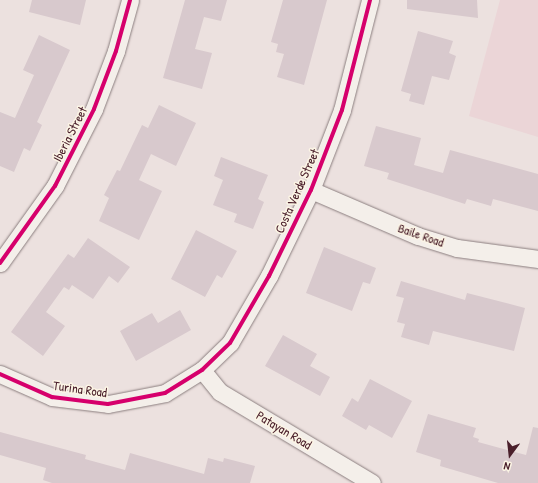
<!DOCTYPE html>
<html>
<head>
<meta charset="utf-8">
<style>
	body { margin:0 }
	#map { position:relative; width:538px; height:483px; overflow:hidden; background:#ece1df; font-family:"Patrick Hand",sans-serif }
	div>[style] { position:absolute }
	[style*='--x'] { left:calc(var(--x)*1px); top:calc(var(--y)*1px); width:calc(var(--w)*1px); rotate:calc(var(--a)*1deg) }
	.built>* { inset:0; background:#ebd5d7 }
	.building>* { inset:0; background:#d8c9cd }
	.roads { filter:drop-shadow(0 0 1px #8b7e7f) drop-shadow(0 0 1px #8b7e7f) }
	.minor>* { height:17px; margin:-8.5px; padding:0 8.5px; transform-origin:8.5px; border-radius:8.5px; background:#f4efea }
	.cycleway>* { height:4px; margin:-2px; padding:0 2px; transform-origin:2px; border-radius:2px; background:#d6006c }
	span { translate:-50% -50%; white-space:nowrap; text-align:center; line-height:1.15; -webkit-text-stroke:3px #fcf5e5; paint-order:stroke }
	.street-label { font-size:13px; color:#4a1f2b }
	.north { position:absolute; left:490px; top:435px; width:40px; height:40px; -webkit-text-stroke:3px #fcf5e5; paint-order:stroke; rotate:195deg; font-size:11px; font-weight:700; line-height:16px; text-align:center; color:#4a1f2b }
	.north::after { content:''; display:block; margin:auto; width:14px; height:18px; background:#4a1f2b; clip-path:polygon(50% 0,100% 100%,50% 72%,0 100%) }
</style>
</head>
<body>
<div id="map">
	<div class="built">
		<div style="clip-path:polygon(500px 0,538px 0,538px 137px,469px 116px)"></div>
	</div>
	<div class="building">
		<div style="clip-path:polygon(32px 0,86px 0,80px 25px,29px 12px)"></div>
		<div style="clip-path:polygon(185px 0,227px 0,221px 21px,204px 17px,195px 49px,212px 53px,202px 89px,163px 78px)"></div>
		<div style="clip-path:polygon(283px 0,327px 0,304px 85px,277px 77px,284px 54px,276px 52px,278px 44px,271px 42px)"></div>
		<div style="clip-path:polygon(407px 0,477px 0,478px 18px,407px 9px)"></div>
		<div style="clip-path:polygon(418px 31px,453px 41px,449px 53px,456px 56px,449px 80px,432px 76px,424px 105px,409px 101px,411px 94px,401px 91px)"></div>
		<div style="clip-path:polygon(39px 35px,70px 50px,37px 122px,42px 125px,30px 151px,24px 148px,14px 172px,0 166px,0 112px,15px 118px,34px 75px,23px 70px)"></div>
		<div style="clip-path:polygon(159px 105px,196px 123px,176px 166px,151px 154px,139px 180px,162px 191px,139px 240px,99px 221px,109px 198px,104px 195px,117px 170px,120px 171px,142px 125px,148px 128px)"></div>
		<div style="clip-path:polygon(376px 126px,421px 138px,414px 165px,443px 173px,450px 150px,538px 174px,538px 211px,493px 199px,491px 206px,467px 199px,465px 204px,387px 179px,389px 173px,364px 166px)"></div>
		<div style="clip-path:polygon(221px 157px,268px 175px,258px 199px,264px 202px,253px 229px,234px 222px,237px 214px,213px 205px,223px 180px,214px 176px)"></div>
		<div style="clip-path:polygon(196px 230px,237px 251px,222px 278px,217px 275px,205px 297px,171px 279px)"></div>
		<div style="clip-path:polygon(88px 238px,130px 267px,118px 283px,109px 276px,93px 299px,72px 285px,69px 290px,64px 287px,46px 312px,65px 326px,43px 356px,11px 332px,68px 254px,74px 258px)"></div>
		<div style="clip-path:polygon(324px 247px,376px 268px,370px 284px,363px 282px,352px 311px,306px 293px)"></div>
		<div style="clip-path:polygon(401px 281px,465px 300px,467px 293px,525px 308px,514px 351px,433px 331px,429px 345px,401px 337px,405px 324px,397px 322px,404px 298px,396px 296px)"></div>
		<div style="clip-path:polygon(180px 310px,191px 330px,136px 361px,120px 331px,152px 313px,158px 323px)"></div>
		<div style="clip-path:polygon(283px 335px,317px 354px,310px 366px,330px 377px,320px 396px,265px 366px)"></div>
		<div style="clip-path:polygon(370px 379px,412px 401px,392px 438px,369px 425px,366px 430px,342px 416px,352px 398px,358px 402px)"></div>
		<div style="clip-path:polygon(428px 414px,476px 428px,473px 437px,479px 439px,478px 442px,526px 455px,533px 427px,538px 428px,538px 483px,498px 483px,440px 466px,441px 460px,416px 452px)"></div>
		<div style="clip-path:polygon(0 432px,86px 455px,85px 459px,125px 470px,130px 453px,204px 474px,208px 458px,223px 462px,224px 458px,255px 466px,250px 483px,52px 483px,43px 480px,46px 468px,0 455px)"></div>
	</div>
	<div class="roads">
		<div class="minor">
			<div style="--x:311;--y:190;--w:116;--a:23.3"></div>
			<div style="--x:418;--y:236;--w:41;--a:17.1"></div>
			<div style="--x:457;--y:248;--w:82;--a:7.7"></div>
			<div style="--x:0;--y:263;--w:95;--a:-54.5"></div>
			<div style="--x:55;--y:186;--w:86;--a:-63.1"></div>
			<div style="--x:94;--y:109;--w:62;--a:-69.2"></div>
			<div style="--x:116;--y:51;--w:53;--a:-74.6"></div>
			<div style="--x:202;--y:370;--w:28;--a:51"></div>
			<div style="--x:220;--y:392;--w:177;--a:30.9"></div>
			<div style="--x:0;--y:374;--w:57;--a:23.9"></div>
			<div style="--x:52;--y:397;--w:56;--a:7.1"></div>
			<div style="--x:108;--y:404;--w:58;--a:-10.9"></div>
			<div style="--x:165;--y:393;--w:44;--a:-31.9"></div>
			<div style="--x:202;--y:370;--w:39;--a:-44"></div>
			<div style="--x:230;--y:343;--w:78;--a:-59.8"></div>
			<div style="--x:269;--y:276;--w:96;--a:-64"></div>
			<div style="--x:311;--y:190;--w:86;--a:-68.8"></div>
			<div style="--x:342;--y:110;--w:114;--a:-75.7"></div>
		</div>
	</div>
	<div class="cycleway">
		<div style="--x:0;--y:263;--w:95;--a:-54.5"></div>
		<div style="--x:55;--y:186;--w:86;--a:-63.1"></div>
		<div style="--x:94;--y:109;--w:62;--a:-69.2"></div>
		<div style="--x:116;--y:51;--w:53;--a:-74.6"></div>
		<div style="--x:0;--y:374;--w:57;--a:23.9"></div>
		<div style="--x:52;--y:397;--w:56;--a:7.1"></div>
		<div style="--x:108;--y:404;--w:58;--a:-10.9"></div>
		<div style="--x:165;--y:393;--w:44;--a:-31.9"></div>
		<div style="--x:202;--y:370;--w:39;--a:-44"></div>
		<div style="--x:230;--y:343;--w:78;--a:-59.8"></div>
		<div style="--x:269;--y:276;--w:96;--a:-64"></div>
		<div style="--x:311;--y:190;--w:86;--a:-68.8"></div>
		<div style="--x:342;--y:110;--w:114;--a:-75.7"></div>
	</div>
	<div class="street-label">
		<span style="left:70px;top:134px;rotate:-63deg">Iberia Street</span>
		<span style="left:297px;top:191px;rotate:-66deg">Costa Verde Street</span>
		<span style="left:421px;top:235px;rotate:19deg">Baile Road</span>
		<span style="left:80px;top:389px;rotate:8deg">Turina Road</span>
		<span style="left:284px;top:430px;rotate:31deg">Patayan Road</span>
	</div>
	<div class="north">N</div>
</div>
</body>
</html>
